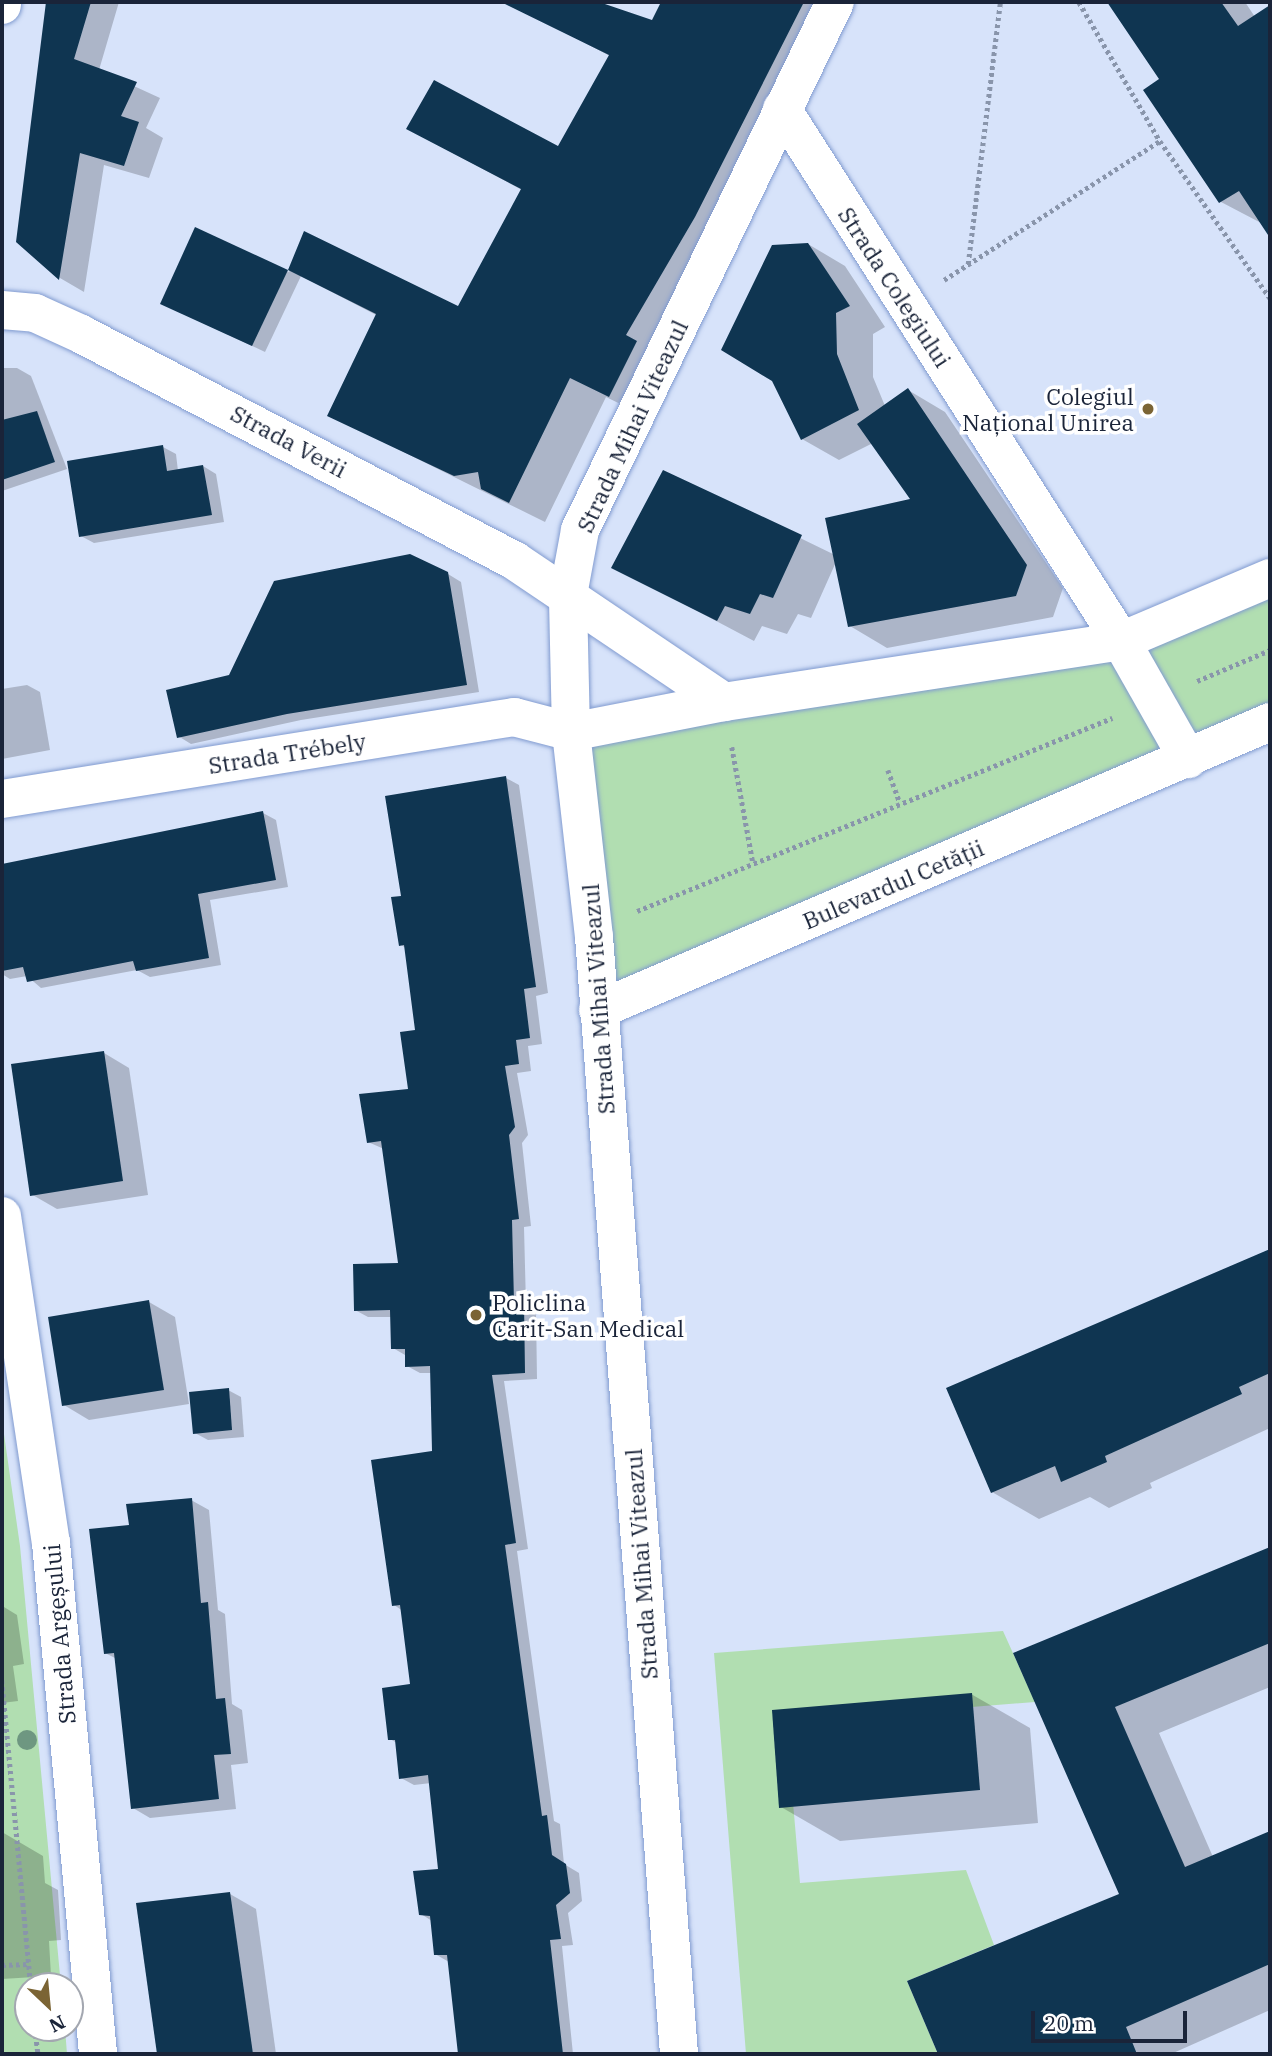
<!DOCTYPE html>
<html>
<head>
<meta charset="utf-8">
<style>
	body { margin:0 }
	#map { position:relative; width:1272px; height:2056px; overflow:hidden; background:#d7e3fa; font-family:"IBM Plex Serif",serif }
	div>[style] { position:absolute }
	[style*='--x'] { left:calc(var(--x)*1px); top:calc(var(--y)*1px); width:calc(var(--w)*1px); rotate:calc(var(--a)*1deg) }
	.green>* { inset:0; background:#b1deb1 }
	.shadow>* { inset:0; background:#0003 }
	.building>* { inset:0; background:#0f3551 }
	.path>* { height:4.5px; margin-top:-2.25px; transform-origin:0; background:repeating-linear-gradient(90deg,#8995ab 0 3.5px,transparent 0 7px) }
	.roads { filter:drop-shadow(0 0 2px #819bd0) drop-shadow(0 0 2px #819bd0) }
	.street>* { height:38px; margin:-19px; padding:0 19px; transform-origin:19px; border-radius:19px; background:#fff }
	.secondary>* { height:38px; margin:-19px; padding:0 19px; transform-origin:19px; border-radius:19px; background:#fff }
	.trees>* { width:20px; height:20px; margin:-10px; border-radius:50%; background:#6e9781 }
	.dots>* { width:19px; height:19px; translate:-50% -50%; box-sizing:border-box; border:4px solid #fff; border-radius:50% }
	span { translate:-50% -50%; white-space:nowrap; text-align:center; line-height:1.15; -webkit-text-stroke:7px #fff; paint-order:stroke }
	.street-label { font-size:23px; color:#1a2439 }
	.poi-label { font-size:23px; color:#1a2439 }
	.right { translate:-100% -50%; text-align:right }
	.left { translate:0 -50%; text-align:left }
	.frame { position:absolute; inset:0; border:4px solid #1a2439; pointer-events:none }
	.north { position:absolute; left:14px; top:1972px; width:70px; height:70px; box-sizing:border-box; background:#fff; border:2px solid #a3a7b0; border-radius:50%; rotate:154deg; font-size:19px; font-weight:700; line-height:28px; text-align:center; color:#1a2439 }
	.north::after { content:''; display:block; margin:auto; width:24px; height:32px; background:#7b6434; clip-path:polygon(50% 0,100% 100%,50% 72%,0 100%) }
	.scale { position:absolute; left:1031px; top:2011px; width:156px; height:32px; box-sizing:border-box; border:4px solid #1a2439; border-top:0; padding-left:9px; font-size:21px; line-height:24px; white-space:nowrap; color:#1a2439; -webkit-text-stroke:5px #fff; paint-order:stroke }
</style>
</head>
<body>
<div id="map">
	<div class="green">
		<div style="clip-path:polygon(1270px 578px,1270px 722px,598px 1010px,571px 732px,1121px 641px)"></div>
		<div style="clip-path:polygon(2px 1420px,20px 1546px,61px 1986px,28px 1986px,28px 2028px,65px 2028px,67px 2054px,2px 2054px)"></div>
		<div style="clip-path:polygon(1003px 1631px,1035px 1702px,786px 1722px,800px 1883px,966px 1870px,994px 1945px,907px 1981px,938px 2054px,746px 2054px,714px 1653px)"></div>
	</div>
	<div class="shadow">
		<div style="clip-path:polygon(44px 2px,119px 2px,99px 70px,160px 98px,146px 128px,163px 138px,149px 178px,104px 165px,84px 292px,60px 278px,18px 241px,47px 6px)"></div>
		<div style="clip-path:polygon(537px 2px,596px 2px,653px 23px,663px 2px,853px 2px,645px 416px,606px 397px,545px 522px,329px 415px,378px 316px,301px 276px,265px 352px,175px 310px,196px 229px,289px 272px,305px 234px,458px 308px,522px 190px,408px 129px,559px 149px,610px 56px,530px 14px)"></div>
		<div style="clip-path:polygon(1109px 2px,1245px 2px,1255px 17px,1270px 7px,1270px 235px,1263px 224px,1221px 202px,1161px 80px)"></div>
		<div style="clip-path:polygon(808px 244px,845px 266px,885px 327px,873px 334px,873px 377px,885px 406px,908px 390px,945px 412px,1063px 588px,1053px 617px,887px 648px,850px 626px,836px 562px,811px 618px,798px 614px,787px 634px,762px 626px,754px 641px,614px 567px,664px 472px,835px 555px,913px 501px,873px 443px,839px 460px,802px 439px)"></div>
		<div style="clip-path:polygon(2px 368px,17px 368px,31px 376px,67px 469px,2px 491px)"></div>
		<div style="clip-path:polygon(163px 447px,176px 454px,178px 471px,203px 466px,216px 474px,224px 522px,94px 543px,81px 536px)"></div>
		<div style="clip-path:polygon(448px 574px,461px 582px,479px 692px,301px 720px,191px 744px,178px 736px,230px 677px)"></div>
		<div style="clip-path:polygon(27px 685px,40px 692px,50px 750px,2px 759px,2px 689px)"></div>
		<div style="clip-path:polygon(506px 778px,519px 785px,548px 993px,536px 996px,542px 1044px,528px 1046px,531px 1071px,517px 1073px,528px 1135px,522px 1143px,531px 1226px,524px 1227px,526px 1305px,536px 1311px,537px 1379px,504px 1381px,528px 1549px,517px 1551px,554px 1821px,560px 1824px,564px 1864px,579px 1873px,582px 1901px,568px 1913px,573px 1945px,562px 1946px,573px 2054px,459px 2054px,449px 1962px,435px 1954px,432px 1921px,421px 1914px,440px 1871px,431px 1783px,414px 1785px,401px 1778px,397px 1743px,390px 1739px,412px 1685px,403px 1611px,394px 1605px,434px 1452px,432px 1373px,420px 1373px,407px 1366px,405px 1355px,393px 1348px,392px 1317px,368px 1317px,355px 1310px,400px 1264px,384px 1149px,368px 1142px,410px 1091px,417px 1031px,406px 948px,401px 945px,403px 897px)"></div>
		<div style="clip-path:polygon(263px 813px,276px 820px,288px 887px,210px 900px,221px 965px,150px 977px,137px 970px,41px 988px,27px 976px,10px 979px,2px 974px,2px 865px)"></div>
		<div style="clip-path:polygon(104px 1053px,129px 1068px,148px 1195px,57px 1209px,31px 1194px)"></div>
		<div style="clip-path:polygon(1270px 1251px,1270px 1428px,1150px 1483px,1152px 1488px,1109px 1508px,1090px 1497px,1039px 1519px,992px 1492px,948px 1389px)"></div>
		<div style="clip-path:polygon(149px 1302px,175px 1317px,189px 1404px,89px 1420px,64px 1405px)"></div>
		<div style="clip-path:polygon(228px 1390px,241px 1397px,244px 1437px,208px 1440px,195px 1433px)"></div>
		<div style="clip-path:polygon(191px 1500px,209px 1510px,218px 1610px,225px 1614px,232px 1704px,242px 1710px,248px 1763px,231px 1765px,236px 1809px,150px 1818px,133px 1808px,117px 1659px,105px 1653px,131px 1526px)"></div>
		<div style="clip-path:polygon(1270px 1549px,1270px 1687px,1159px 1733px,1213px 1857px,1270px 1833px,1270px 2010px,1171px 2054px,940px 2054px,910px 1982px,1121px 1895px,1015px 1654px)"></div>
		<div style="clip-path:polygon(2px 1594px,4px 1607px,17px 1615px,24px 1664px,13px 1666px,18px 1701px,2px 1703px)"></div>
		<div style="clip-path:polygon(971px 1694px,1030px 1728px,1038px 1823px,840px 1841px,781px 1807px)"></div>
		<div style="clip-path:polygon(2px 1832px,43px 1856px,45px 1883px,58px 1890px,61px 1940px,49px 1941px,51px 1976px,2px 1979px)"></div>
		<div style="clip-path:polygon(230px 1894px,256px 1909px,276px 2054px,158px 2054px,138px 1904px)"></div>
	</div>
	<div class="building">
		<div style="clip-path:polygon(46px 2px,91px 2px,74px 59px,137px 82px,121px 116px,139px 122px,124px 166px,80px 153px,59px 280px,16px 242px)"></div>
		<div style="clip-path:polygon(501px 2px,599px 2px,652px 20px,661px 2px,804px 2px,695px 217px,626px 335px,637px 341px,609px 397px,570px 378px,509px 503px,481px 489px,478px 472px,454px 476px,327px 416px,376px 314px,288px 270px,304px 231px,458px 306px,521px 189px,406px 129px,434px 80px,558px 146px,609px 55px)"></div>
		<div style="clip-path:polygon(1107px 2px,1221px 2px,1238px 26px,1270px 5px,1270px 238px,1239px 191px,1219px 203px,1143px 90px,1159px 79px)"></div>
		<div style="clip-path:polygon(195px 227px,288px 270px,252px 346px,160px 304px)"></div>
		<div style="clip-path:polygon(808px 243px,850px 306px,836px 313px,837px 354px,859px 410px,801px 440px,772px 381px,721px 350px,772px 245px)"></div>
		<div style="clip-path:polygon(908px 388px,1027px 565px,1016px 596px,848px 627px,825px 518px,910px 499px,857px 424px)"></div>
		<div style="clip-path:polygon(37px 411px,55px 462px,2px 480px,2px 420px)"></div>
		<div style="clip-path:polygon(163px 445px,167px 471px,203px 465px,212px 515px,79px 537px,67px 461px)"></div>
		<div style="clip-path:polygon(663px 470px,802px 535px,773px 598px,760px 594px,750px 614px,725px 606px,717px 621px,611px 568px)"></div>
		<div style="clip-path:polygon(410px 554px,448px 572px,467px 685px,287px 714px,177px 738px,166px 690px,229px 675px,274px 581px)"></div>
		<div style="clip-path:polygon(506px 776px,536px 987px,524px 989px,530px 1038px,516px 1040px,519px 1064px,505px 1066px,515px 1127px,509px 1135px,519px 1219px,512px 1220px,514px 1302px,524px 1302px,525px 1373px,492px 1375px,516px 1543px,505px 1545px,542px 1816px,547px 1815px,552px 1855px,566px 1864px,570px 1893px,556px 1905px,561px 1939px,550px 1940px,563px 2054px,458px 2054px,447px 1955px,434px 1955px,430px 1916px,419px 1915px,413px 1871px,438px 1869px,428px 1775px,399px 1779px,395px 1740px,388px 1740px,382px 1688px,410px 1684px,400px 1605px,392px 1606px,371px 1460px,432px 1451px,430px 1366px,405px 1367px,405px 1349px,391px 1349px,390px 1310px,354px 1311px,353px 1264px,398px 1263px,381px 1141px,367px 1143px,359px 1094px,408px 1089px,400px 1032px,415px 1030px,404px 945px,399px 946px,391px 897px,401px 896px,385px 796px)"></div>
		<div style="clip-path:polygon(263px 811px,276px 880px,198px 894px,209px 958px,136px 971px,133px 961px,27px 982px,23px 967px,2px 971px,2px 864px)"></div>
		<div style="clip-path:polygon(104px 1051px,123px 1181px,30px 1196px,11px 1064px)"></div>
		<div style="clip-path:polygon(1270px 1249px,1270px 1373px,1239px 1387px,1242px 1394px,1105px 1456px,1107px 1462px,1061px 1482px,1055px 1466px,991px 1493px,946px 1388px)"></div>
		<div style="clip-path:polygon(149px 1300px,164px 1390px,62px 1406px,48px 1317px)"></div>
		<div style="clip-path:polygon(229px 1388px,232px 1430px,193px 1434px,189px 1392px)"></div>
		<div style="clip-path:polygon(192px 1498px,201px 1603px,208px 1602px,216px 1699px,225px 1698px,231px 1754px,214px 1755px,219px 1799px,131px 1809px,114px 1653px,104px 1654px,89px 1529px,129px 1525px,126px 1504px)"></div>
		<div style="clip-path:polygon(1270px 1547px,1270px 1643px,1115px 1707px,1185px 1867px,1270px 1831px,1270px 1964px,1126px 2027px,1137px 2054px,938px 2054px,907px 1981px,1119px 1894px,1013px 1653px)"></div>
		<div style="clip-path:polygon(972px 1693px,980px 1790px,779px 1808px,772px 1710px)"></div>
		<div style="clip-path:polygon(230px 1892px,253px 2054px,157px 2054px,136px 1903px)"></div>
	</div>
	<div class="path">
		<div style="--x:1079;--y:2;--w:161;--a:59.8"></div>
		<div style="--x:968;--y:264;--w:264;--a:-83"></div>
		<div style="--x:944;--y:280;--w:257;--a:-32.8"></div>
		<div style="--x:1160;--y:141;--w:192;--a:55"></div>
		<div style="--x:1197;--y:681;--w:79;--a:-23"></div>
		<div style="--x:732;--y:747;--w:118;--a:79.7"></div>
		<div style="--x:888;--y:770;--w:35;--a:70"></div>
		<div style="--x:637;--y:911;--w:513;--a:-22.11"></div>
		<div style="--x:2;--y:1680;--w:307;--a:84.6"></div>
		<div style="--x:2;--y:1965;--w:27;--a:-2"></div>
		<div style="--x:35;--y:2028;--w:26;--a:83"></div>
	</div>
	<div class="roads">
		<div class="street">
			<div style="--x:2;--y:5;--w:3;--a:-90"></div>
			<div style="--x:782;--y:109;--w:631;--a:57.49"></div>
			<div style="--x:1121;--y:641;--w:136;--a:60.4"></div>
			<div style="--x:2;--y:310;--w:33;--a:5"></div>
			<div style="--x:35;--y:313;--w:51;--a:24.5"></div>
			<div style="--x:81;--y:334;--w:490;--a:27.6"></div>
			<div style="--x:515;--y:561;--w:252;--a:34"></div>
			<div style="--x:2;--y:799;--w:519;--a:-9.1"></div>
			<div style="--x:514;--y:717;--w:59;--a:14.7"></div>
			<div style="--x:571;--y:732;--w:156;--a:-11.1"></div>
			<div style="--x:724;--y:702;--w:402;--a:-8.7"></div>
			<div style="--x:1121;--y:641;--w:162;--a:-22.9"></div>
			<div style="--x:598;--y:1010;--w:731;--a:-23.2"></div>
			<div style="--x:2;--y:1216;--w:331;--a:81.5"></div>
			<div style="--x:51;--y:1543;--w:513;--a:84.74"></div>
		</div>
		<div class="secondary">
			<div style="--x:679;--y:2054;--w:1120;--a:-94.35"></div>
			<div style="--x:594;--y:937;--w:206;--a:-96.4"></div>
			<div style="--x:571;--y:732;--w:137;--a:-91.3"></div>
			<div style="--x:568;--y:595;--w:66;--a:-79.5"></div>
			<div style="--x:580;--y:530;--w:586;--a:-64.22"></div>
		</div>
	</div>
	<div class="trees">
		<div style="left:27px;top:1740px"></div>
	</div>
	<div class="dots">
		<div style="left:1148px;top:409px;background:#7b6434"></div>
		<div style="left:476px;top:1315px;background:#7b6434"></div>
	</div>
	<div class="street-label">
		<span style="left:895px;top:287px;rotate:57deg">Strada Colegiului</span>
		<span style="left:632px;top:426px;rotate:-65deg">Strada Mihai Viteazul</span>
		<span style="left:289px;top:441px;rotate:28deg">Strada Verii</span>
		<span style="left:287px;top:753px;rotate:-9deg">Strada Trébely</span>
		<span style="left:893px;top:884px;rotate:-23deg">Bulevardul Cetății</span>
		<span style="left:598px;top:999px;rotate:-94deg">Strada Mihai Viteazul</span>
		<span style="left:641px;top:1564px;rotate:-94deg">Strada Mihai Viteazul</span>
		<span style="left:59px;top:1634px;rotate:-95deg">Strada Argeșului</span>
	</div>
	<div class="poi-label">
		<span class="right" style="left:1134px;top:409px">Colegiul<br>Național Unirea</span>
		<span class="left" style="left:492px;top:1315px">Policlina<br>Carit-San Medical</span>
	</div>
	<div class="frame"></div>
	<div class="north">N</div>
	<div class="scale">20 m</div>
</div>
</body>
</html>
